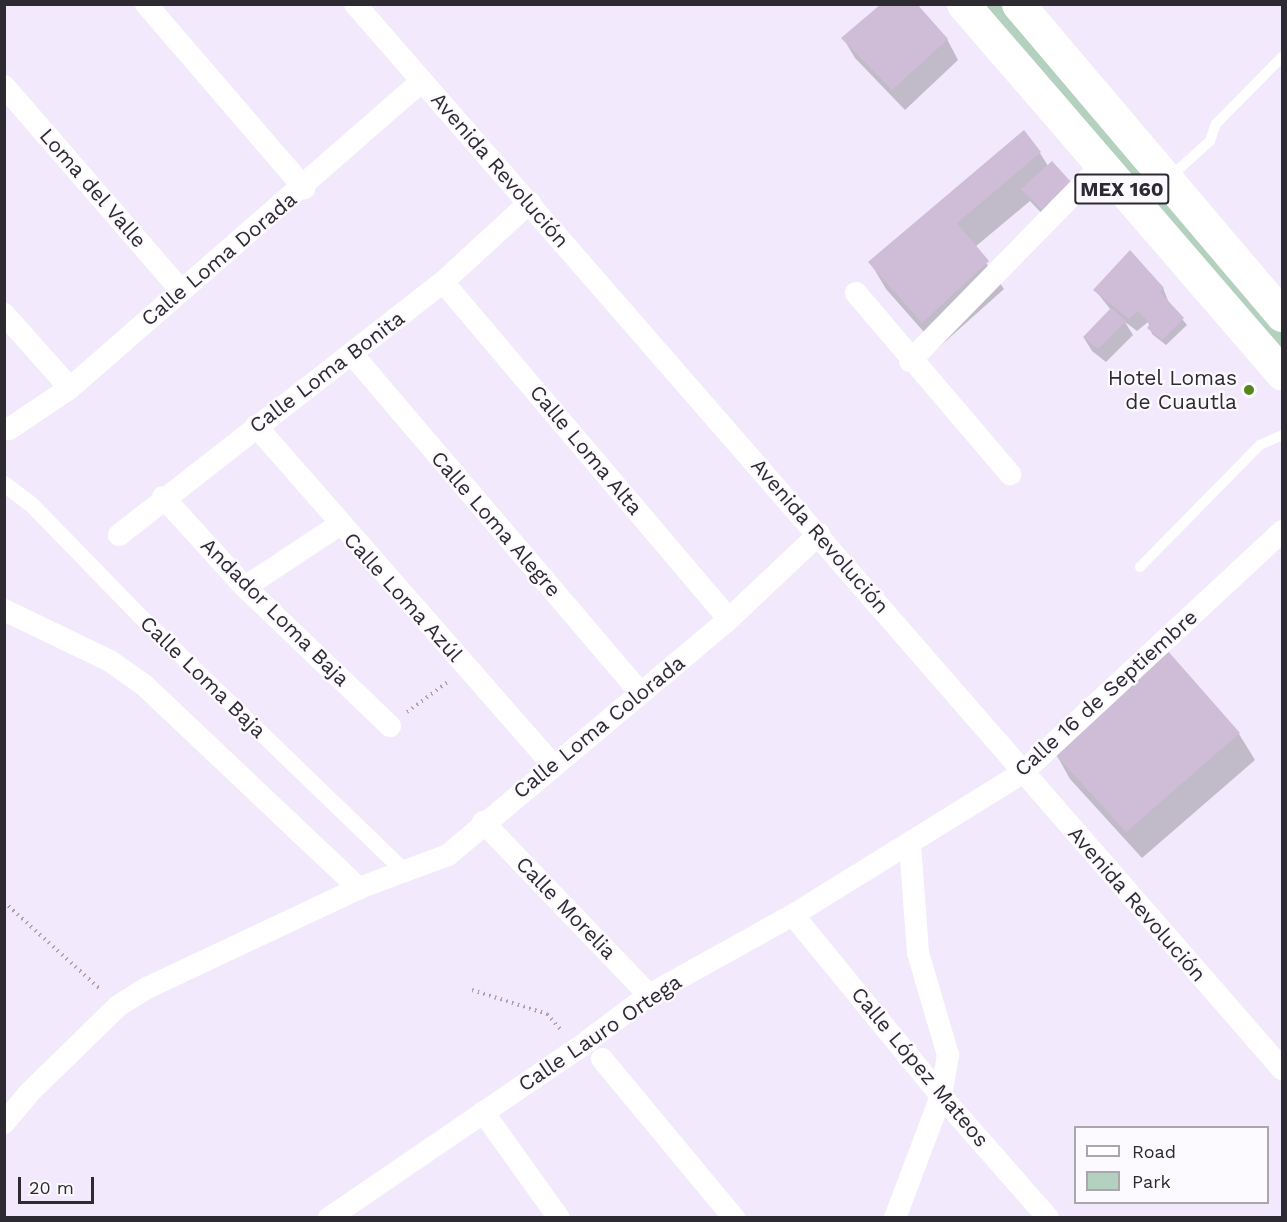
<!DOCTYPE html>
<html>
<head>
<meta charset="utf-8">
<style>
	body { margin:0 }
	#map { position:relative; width:1287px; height:1222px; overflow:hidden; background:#f2eafc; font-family:"Work Sans",sans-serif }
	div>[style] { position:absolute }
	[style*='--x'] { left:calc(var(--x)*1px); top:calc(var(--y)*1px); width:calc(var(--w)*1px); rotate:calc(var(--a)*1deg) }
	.green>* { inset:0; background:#b3d1be }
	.shadow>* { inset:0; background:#0003 }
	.building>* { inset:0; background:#cfbcd6 }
	.path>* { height:4px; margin-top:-2px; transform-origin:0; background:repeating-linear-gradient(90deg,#a9a3b1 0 1.5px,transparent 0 6px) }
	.service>* { height:10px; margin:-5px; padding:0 5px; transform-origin:5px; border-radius:5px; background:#fff }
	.pedestrian>* { height:16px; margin:-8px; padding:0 8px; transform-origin:8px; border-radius:8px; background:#fff }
	.minor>* { height:22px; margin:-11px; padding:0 11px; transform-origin:11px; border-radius:11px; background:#fff }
	.primary>* { height:33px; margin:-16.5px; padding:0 16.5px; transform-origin:16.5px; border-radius:16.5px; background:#fff }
	.dots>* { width:16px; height:16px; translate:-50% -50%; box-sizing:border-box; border:3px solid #fcfafe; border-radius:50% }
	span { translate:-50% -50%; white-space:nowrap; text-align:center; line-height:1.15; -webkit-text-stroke:4.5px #fcfafe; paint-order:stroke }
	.shield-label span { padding:2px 4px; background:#fcfafe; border:2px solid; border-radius:4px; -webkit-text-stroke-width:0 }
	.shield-label { font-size:20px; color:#2d2a31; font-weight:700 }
	.street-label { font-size:21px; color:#2d2a31 }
	.poi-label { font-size:21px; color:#2d2a31 }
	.right { translate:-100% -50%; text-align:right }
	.frame { position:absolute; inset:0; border:6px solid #2d2a31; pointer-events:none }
	.legend { position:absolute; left:1074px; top:1126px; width:195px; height:78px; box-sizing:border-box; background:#fcfafe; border:2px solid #a9a7ac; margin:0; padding:8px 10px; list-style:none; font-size:18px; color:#2d2a31 }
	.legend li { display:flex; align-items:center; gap:12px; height:30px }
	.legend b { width:30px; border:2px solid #a9a7ac }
	.scale { position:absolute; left:18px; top:1177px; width:76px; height:27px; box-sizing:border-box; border:3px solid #2d2a31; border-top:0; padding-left:8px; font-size:18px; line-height:21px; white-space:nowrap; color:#2d2a31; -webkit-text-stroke:4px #fcfafe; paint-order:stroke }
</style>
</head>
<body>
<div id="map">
	<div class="green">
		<div style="clip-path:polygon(963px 5px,1018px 5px,1282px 315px,1282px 373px)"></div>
	</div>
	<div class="shadow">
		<div style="clip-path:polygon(843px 38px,947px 39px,958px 60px,905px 110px,855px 58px)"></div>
		<div style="clip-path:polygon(1040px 153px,1048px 166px,1050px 222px,1030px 201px,975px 247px,1004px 289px,938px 348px,886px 289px,870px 262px)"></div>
		<div style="clip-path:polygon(1163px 288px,1169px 303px,1187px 325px,1166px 345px,1152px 334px,1148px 322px,1137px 331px,1125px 322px,1133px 335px,1106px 362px,1092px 351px,1084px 338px,1111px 310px,1095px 290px)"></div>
		<div style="clip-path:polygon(1239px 734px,1255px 760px,1142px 858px,1070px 779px,1055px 752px)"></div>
	</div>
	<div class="building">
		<div style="clip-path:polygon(881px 4px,917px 4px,948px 39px,892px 90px,841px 38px)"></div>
		<div style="clip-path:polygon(1024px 130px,1041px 152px,957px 223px,989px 261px,922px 323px,868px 262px)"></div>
		<div style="clip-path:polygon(1052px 161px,1071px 182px,1042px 210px,1021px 189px)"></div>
		<div style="clip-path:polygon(1130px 250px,1164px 288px,1160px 292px,1184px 318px,1162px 340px,1147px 328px,1150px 324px,1138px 311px,1129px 319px,1093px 290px)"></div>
		<div style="clip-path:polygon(1111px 308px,1126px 321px,1098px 349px,1083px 337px)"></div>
		<div style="clip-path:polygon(1167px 650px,1240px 733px,1126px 832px,1053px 752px)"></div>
	</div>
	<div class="path">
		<div style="--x:407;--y:712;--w:52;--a:-36.4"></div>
		<div style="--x:4;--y:902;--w:131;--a:42.2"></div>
		<div style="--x:472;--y:990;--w:79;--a:17.7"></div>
		<div style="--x:547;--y:1014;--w:23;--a:49"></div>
	</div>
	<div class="service">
		<div style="--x:1169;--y:178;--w:55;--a:-42.1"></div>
		<div style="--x:1210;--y:141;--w:18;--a:-71"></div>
		<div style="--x:1216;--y:124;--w:94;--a:-45.4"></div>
		<div style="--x:1140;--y:567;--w:171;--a:-45.5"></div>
		<div style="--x:1260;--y:445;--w:24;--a:-24"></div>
	</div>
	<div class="pedestrian">
		<div style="--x:4;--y:484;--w:34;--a:37"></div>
		<div style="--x:31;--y:504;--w:162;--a:45.8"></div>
		<div style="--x:144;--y:620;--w:360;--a:44"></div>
	</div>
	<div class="minor">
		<div style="--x:146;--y:4;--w:243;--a:49.3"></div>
		<div style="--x:355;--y:4;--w:1412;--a:48.96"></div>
		<div style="--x:4;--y:86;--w:270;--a:49.1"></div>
		<div style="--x:443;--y:282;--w:442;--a:49.7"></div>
		<div style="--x:856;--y:293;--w:238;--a:49.6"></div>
		<div style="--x:4;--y:314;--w:99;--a:48.3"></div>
		<div style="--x:352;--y:354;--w:445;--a:49.6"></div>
		<div style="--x:910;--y:361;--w:273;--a:-45.6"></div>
		<div style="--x:256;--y:426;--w:451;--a:48.8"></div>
		<div style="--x:9;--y:429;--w:73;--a:-33.9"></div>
		<div style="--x:70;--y:388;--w:467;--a:-41.1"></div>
		<div style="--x:163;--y:497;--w:122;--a:47.7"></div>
		<div style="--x:245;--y:587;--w:201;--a:43.8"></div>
		<div style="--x:119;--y:535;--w:411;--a:-38"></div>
		<div style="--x:443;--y:282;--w:118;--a:-42.6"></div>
		<div style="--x:245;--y:587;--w:113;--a:-33.4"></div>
		<div style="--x:4;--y:610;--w:118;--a:25.7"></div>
		<div style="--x:110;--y:661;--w:42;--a:35.2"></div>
		<div style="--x:144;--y:685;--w:296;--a:43.4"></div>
		<div style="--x:483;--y:822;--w:240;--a:46.2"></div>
		<div style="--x:793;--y:915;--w:234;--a:50.7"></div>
		<div style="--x:941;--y:1096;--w:162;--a:48.7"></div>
		<div style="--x:602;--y:1059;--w:207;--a:50.3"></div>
		<div style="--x:483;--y:1112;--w:130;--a:54.4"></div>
		<div style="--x:4;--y:1123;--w:39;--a:-50"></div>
		<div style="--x:29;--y:1093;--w:124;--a:-44.3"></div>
		<div style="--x:118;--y:1006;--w:36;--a:-32"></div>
		<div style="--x:149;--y:987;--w:232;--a:-25.2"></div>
		<div style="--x:359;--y:888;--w:95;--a:-20.3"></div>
		<div style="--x:448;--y:855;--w:367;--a:-40"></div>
		<div style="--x:729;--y:619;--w:124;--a:-43.4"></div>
		<div style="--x:329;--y:1218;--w:300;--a:-34.3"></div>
		<div style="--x:577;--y:1049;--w:90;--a:-36.9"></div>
		<div style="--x:649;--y:995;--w:165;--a:-29.1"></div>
		<div style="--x:793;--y:915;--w:269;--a:-31.8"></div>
		<div style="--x:1022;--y:773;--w:355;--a:-42.9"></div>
		<div style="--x:895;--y:1218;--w:130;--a:-69.3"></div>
		<div style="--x:941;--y:1096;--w:42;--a:-80.3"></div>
		<div style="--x:948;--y:1055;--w:106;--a:-106.4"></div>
		<div style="--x:918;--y:953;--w:110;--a:-94.2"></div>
	</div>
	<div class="primary">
		<div style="--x:963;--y:4;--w:488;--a:49.2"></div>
		<div style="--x:1018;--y:4;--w:408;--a:49.7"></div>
	</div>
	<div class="dots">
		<div style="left:1249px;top:390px;background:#54861a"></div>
	</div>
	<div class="shield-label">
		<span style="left:1122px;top:189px">MEX 160</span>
	</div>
	<div class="street-label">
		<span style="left:500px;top:170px;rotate:49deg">Avenida Revolución</span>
		<span style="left:93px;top:188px;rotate:49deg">Loma del Valle</span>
		<span style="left:219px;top:259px;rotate:-40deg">Calle Loma Dorada</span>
		<span style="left:327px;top:372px;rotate:-37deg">Calle Loma Bonita</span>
		<span style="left:586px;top:450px;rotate:50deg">Calle Loma Alta</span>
		<span style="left:496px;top:524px;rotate:49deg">Calle Loma Alegre</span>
		<span style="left:820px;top:536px;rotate:49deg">Avenida Revolución</span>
		<span style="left:403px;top:597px;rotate:48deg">Calle Loma Azúl</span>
		<span style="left:275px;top:612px;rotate:45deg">Andador Loma Baja</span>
		<span style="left:203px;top:677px;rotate:44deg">Calle Loma Baja</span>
		<span style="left:1106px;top:693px;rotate:-42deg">Calle 16 de Septiembre</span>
		<span style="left:599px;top:727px;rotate:-39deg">Calle Loma Colorada</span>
		<span style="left:1137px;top:904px;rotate:49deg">Avenida Revolución</span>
		<span style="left:566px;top:908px;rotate:46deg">Calle Morelia</span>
		<span style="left:600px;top:1033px;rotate:-34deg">Calle Lauro Ortega</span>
		<span style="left:920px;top:1067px;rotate:50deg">Calle López Mateos</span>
	</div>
	<div class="poi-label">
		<span class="right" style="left:1237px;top:390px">Hotel Lomas<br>de Cuautla</span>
	</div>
	<div class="frame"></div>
	<ul class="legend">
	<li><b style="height:8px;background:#fff"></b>Road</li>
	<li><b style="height:16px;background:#b3d1be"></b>Park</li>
	</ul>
	<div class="scale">20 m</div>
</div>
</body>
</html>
